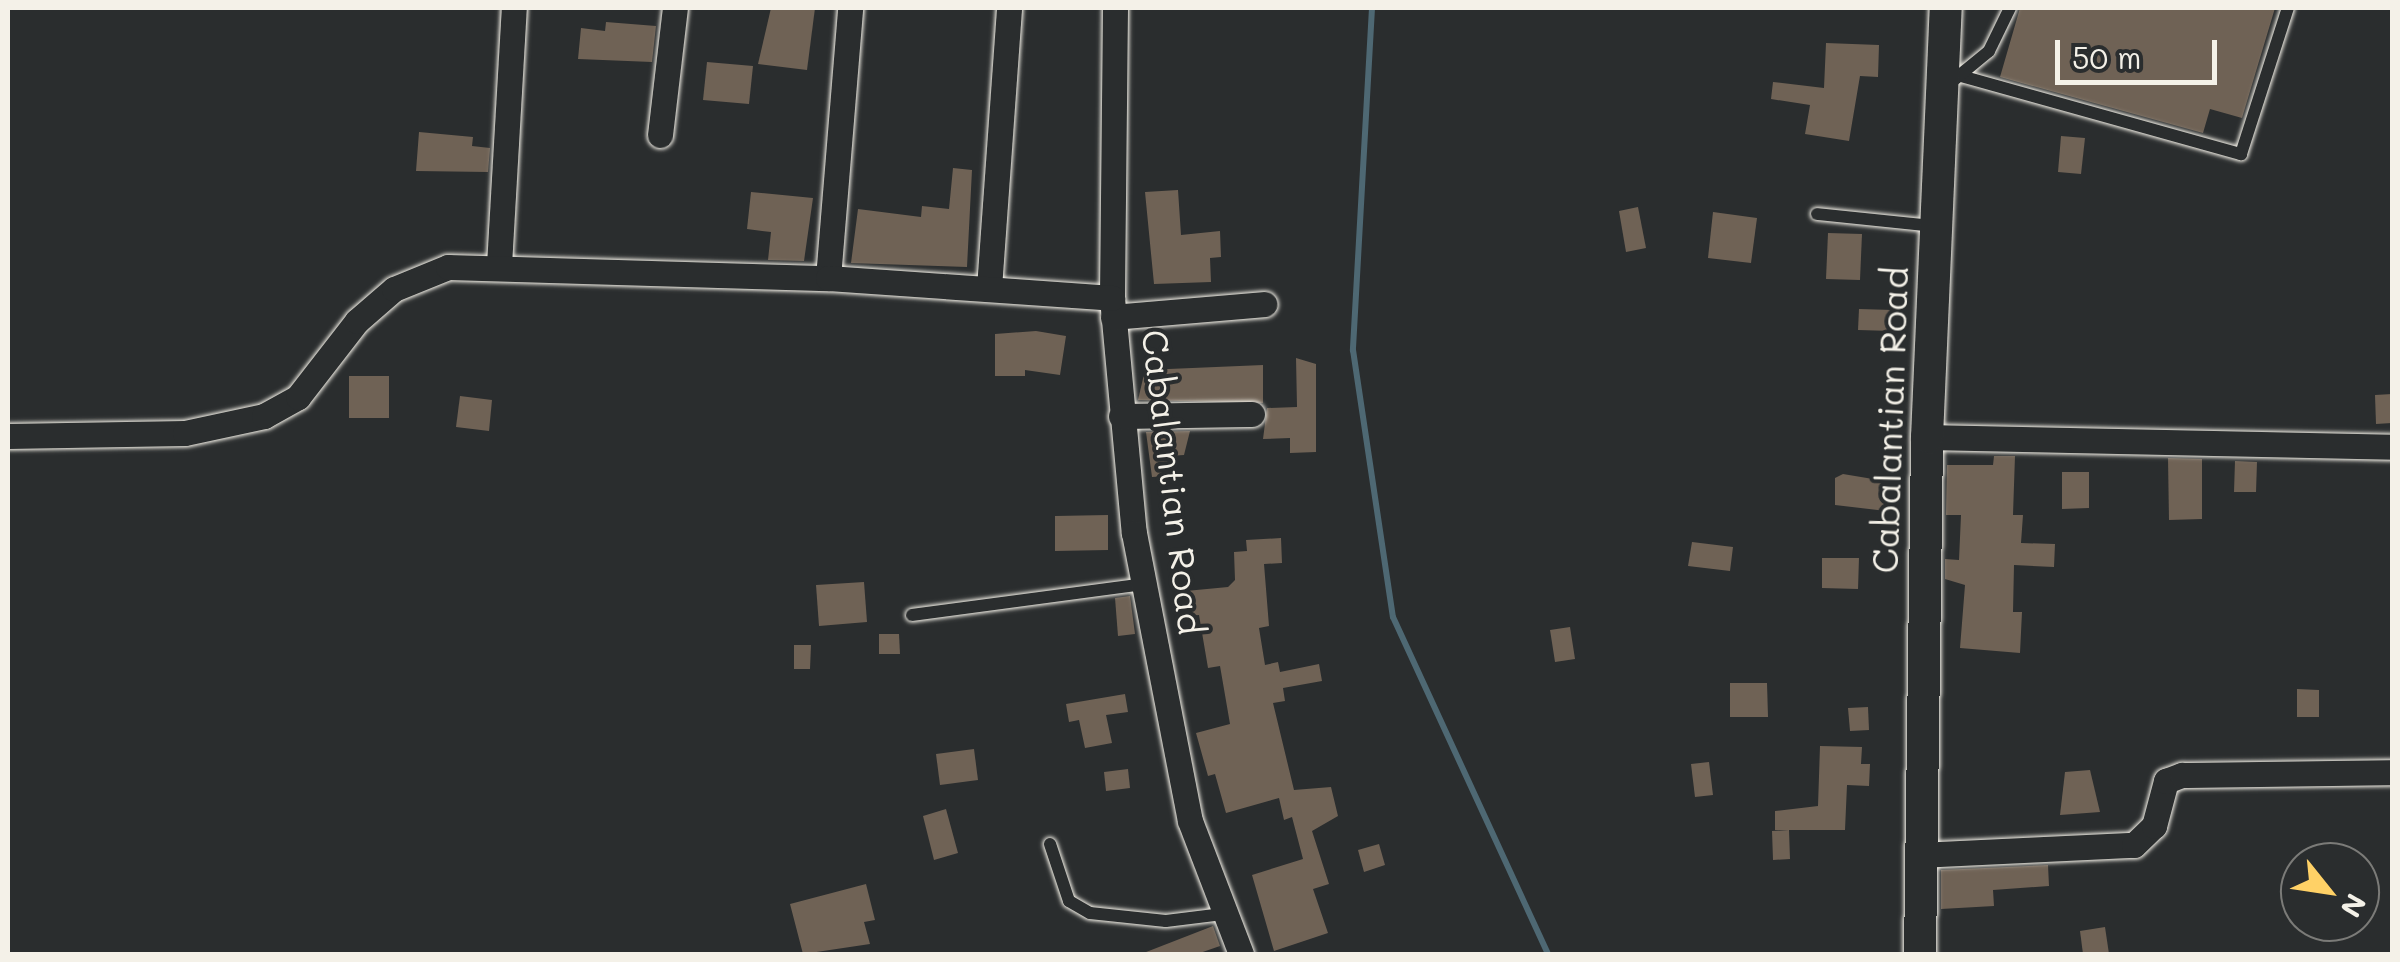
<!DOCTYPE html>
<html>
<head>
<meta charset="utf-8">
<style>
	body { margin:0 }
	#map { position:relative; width:2400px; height:962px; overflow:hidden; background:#2a2d2e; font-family:Mali,sans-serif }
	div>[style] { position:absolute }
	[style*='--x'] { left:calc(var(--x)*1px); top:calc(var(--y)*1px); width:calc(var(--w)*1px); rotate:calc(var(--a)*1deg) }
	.stream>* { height:6px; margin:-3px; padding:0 3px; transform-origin:3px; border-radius:3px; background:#4e6873 }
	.building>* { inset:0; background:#6f6255 }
	.roads { filter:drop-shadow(0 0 2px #f4f1e8) drop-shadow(0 0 2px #f4f1e8) }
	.service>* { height:12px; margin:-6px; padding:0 6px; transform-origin:6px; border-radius:6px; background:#2a2d2e }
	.minor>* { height:25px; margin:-12.5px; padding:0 12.5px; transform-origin:12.5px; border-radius:12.5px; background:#2a2d2e }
	.tertiary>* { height:32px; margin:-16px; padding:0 16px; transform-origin:16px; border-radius:16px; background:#2a2d2e }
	span { translate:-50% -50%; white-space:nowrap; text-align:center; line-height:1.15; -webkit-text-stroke:8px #2a2d2e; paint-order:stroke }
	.street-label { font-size:35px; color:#f4f1e8 }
	.frame { position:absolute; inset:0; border:10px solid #f4f1e8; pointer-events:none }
	.north { position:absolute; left:2280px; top:842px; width:100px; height:100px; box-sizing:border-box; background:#2a2d2e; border:2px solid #7b7b78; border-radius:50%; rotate:120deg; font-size:28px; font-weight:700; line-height:40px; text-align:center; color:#f4f1e8 }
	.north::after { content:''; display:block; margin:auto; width:35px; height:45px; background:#ffd166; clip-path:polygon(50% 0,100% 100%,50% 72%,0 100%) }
	.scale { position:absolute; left:2055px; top:40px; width:162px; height:45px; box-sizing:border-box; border:5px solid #f4f1e8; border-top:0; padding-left:12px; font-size:30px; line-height:35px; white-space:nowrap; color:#f4f1e8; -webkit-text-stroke:8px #2a2d2e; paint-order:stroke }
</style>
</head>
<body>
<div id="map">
	<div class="stream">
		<div style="--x:1372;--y:8;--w:343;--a:93.2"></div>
		<div style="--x:1353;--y:350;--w:270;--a:81.5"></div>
		<div style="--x:1393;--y:617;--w:371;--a:65.3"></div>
	</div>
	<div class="building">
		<div style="clip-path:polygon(771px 8px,815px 8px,807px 70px,758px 64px)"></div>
		<div style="clip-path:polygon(2020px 8px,2275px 8px,2242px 118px,2210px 109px,2203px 133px,2000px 77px)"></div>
		<div style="clip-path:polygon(606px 22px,656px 26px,652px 62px,578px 59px,581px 28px,605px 31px)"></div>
		<div style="clip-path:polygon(1826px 43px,1879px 45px,1878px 77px,1860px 76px,1849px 141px,1805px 134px,1810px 105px,1771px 99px,1773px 82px,1824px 88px)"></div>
		<div style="clip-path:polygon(707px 62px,753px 66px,749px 104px,703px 100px)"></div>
		<div style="clip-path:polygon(419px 132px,473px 137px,472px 146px,490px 148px,488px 172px,416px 171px)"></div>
		<div style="clip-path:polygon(2061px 136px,2085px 138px,2081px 174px,2058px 172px)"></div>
		<div style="clip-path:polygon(953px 168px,972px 170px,967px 267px,851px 263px,858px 209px,921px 217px,922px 206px,949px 209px)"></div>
		<div style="clip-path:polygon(1178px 190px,1181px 235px,1220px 231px,1221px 257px,1210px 258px,1211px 282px,1154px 284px,1145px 192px)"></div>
		<div style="clip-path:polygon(751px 192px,813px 198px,804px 261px,768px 260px,771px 232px,747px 229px)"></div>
		<div style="clip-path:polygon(1638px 207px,1646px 248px,1626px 252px,1619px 211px)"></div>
		<div style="clip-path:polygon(1713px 212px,1757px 218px,1751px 263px,1708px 258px)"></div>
		<div style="clip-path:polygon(1828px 233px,1862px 234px,1860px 280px,1826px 279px)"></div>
		<div style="clip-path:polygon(1859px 309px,1893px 310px,1892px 331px,1858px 330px)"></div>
		<div style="clip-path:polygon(1036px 331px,1066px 336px,1060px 375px,1025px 370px,1025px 376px,995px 376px,995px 334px)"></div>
		<div style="clip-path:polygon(1296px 358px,1316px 364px,1316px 452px,1290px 453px,1290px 438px,1263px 439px,1267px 408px,1297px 407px)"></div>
		<div style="clip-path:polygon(1263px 365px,1263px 403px,1138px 400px,1145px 370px)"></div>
		<div style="clip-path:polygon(349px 376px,389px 376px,389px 418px,349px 418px)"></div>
		<div style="clip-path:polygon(2392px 394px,2392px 423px,2376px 424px,2375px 395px)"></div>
		<div style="clip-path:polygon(460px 396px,492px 400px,489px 431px,456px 427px)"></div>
		<div style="clip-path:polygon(1190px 431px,1184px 455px,1168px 456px,1169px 476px,1152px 477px,1146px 432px)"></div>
		<div style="clip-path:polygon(1994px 456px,2015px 456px,2013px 515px,2023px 515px,2021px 543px,2055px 544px,2054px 567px,2014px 565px,2013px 612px,2022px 612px,2020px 653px,1960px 648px,1965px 585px,1945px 579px,1945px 559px,1959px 560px,1961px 515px,1946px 515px,1947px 465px,1993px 465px)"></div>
		<div style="clip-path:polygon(2168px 458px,2202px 459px,2202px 519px,2169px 520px)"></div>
		<div style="clip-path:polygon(2235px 461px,2257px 462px,2256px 492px,2234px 492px)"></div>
		<div style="clip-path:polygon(2062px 472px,2089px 472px,2089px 508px,2062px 509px)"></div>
		<div style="clip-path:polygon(1843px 474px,1885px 481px,1886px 511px,1835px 505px,1835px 478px)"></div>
		<div style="clip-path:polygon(1108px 515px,1108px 550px,1055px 551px,1055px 516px)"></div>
		<div style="clip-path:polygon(1281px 538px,1282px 563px,1264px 564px,1269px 626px,1259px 628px,1265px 665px,1278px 662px,1280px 672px,1319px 664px,1322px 681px,1283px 688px,1285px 701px,1273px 703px,1294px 790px,1331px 787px,1338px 816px,1312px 831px,1329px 884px,1313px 889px,1328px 933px,1274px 951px,1252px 875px,1303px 859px,1292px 817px,1284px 820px,1279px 798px,1226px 813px,1215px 774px,1208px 776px,1196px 733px,1230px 724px,1220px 666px,1208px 668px,1199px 615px,1187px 616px,1186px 591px,1228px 587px,1235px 580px,1234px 552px,1247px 551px,1246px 540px)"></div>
		<div style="clip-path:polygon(1692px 542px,1733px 547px,1730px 571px,1688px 566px)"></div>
		<div style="clip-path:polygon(1822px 558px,1859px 558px,1858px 589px,1822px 588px)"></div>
		<div style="clip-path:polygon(864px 582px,867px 622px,819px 626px,816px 585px)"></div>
		<div style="clip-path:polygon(1130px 596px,1135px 634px,1118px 636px,1115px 598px)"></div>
		<div style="clip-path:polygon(1570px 627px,1575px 659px,1555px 662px,1550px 630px)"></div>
		<div style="clip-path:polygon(879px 634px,899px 634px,900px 654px,879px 654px)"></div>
		<div style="clip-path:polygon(794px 645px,811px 645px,810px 669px,794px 669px)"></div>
		<div style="clip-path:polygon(1730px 683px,1767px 683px,1768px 717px,1730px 717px)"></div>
		<div style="clip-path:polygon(2297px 689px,2319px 690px,2319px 717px,2297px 717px)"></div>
		<div style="clip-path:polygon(1125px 694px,1128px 712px,1106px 715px,1112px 743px,1085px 748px,1079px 720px,1069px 722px,1066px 704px)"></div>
		<div style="clip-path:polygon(1868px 707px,1869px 730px,1850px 731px,1848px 708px)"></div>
		<div style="clip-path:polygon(1820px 746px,1862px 747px,1861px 764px,1870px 764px,1869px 786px,1847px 785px,1845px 830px,1789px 830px,1790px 859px,1773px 860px,1772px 831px,1789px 830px,1775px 830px,1775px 811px,1818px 806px)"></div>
		<div style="clip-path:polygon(974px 749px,978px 780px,940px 785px,936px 754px)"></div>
		<div style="clip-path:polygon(1709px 762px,1713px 795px,1695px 797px,1691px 764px)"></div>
		<div style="clip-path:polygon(1128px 769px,1130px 788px,1106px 791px,1104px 772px)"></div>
		<div style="clip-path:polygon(2090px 770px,2100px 812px,2060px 815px,2065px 772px)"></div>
		<div style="clip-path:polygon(946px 809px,958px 853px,934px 860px,923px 816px)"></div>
		<div style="clip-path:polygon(1379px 844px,1385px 865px,1364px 872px,1358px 850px)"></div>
		<div style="clip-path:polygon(2048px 865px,2049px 886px,1993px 890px,1994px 906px,1941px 909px,1941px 870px)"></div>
		<div style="clip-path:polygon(866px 884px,875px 920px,864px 922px,870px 944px,803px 954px,790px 904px)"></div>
		<div style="clip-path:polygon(1213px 926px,1220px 946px,1197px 954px,1141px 954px)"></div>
		<div style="clip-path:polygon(2105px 927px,2109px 954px,2083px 954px,2080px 931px)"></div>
	</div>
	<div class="roads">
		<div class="service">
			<div style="--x:1961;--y:76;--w:291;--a:15.6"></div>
			<div style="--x:2241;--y:154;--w:153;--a:-72.2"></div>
			<div style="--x:1955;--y:79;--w:44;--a:-39.5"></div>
			<div style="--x:1989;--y:51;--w:48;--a:-64"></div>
			<div style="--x:1817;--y:214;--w:117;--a:5.9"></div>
			<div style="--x:912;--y:615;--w:233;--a:-7.6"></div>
			<div style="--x:1050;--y:844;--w:60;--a:71.6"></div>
			<div style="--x:1069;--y:901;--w:24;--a:30"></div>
			<div style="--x:1090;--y:913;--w:76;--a:6"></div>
			<div style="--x:1166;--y:921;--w:57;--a:-7"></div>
		</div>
		<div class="minor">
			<div style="--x:1115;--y:8;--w:290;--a:90.6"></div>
			<div style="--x:1112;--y:298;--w:236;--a:84.7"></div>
			<div style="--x:1134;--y:533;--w:293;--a:79"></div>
			<div style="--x:1190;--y:821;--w:142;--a:69"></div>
			<div style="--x:660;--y:135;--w:128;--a:-83.3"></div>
			<div style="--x:499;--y:265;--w:257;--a:-86.7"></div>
			<div style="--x:828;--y:278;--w:271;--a:-85.3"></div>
			<div style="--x:989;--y:288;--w:281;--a:-85.9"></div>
			<div style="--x:1113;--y:317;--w:152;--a:-4.9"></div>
			<div style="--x:1121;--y:416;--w:131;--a:-0.9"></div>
			<div style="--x:8;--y:436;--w:177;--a:-1"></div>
			<div style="--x:185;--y:433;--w:81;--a:-12.1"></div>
			<div style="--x:264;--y:416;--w:39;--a:-29"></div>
			<div style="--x:298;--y:397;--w:96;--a:-52.2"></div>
			<div style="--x:357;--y:321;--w:49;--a:-40.9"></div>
			<div style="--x:394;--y:289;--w:58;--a:-22.2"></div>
			<div style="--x:448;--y:267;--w:380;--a:1.7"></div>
			<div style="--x:828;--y:278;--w:285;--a:4"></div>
			<div style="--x:1927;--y:437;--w:465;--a:1.2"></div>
			<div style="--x:1918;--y:855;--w:216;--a:-2.7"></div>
			<div style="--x:2134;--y:845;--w:28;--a:-44"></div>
			<div style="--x:2154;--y:826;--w:47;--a:-75.1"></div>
			<div style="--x:2166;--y:781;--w:17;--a:-21"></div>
			<div style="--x:2182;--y:775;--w:210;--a:-0.8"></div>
		</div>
		<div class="tertiary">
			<div style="--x:1920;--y:954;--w:517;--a:-89.22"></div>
			<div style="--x:1927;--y:437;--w:429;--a:-87.5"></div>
		</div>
	</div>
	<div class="street-label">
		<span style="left:1889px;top:420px;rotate:-88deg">Cabalantian Road</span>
		<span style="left:1174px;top:482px;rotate:83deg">Cabalantian Road</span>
	</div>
	<div class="frame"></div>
	<div class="north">N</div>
	<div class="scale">50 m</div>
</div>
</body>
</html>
